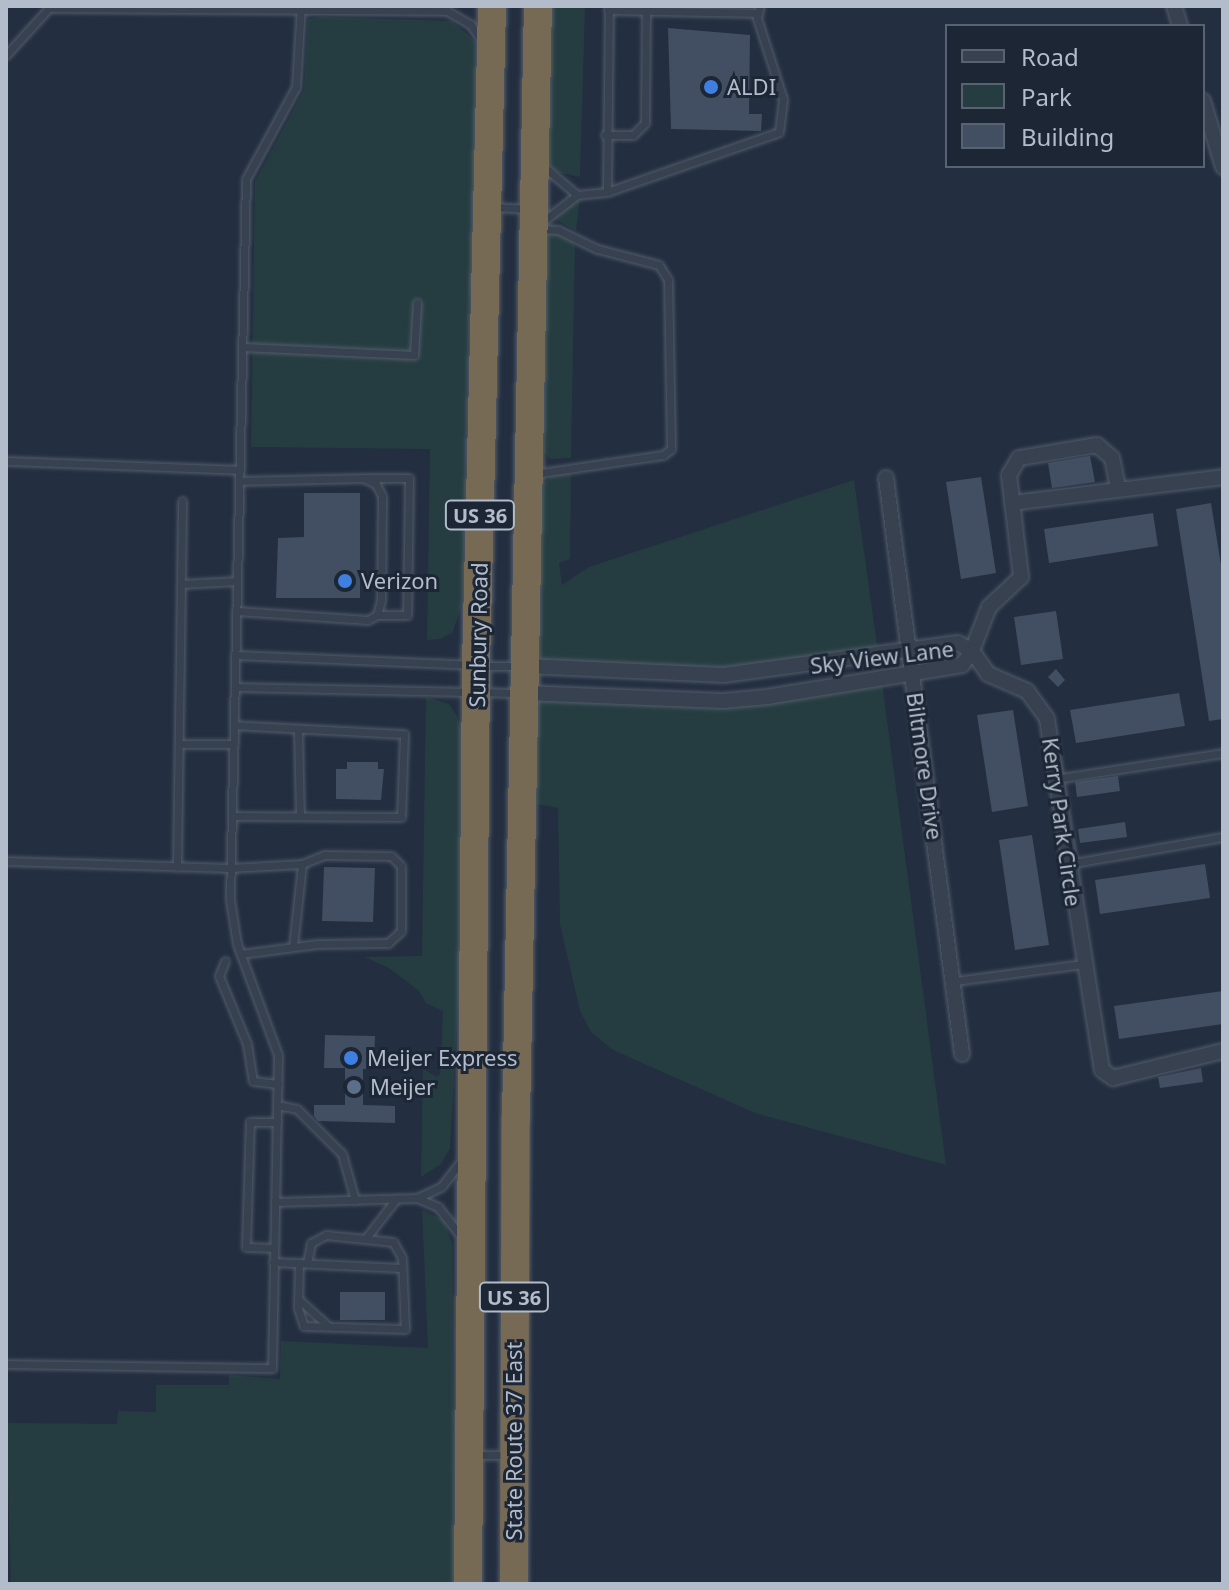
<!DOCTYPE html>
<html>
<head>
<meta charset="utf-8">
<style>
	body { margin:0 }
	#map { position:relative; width:1229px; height:1590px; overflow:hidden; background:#232e40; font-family:"Noto Sans",sans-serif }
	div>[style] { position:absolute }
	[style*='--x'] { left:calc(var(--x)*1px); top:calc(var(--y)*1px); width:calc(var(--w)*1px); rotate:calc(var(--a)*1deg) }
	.green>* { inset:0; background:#253d41 }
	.building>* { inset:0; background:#424e62 }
	.roads { filter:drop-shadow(0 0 2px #525c6a) drop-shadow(0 0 2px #525c6a) }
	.lane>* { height:7px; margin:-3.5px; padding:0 3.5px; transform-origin:3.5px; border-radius:3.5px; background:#37414f }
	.street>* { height:14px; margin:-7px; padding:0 7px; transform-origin:7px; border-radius:7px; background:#37414f }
	.highway>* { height:28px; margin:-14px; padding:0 14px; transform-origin:14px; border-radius:14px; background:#766a54 }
	.dots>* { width:22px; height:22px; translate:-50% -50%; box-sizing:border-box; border:4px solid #1c2635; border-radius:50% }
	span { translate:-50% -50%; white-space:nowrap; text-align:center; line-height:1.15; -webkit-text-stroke:6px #1c2635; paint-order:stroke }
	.shield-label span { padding:2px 6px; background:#1c2635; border:2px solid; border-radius:6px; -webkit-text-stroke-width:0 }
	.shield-label { font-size:20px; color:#b3bcca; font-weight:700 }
	.poi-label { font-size:22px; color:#b3bcca }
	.left { translate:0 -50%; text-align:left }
	.street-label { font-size:22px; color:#b3bcca }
	.frame { position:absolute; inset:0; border:8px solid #b3bcca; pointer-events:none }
	.legend { position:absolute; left:945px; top:24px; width:260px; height:144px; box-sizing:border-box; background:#1c2635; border:2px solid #586271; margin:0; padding:10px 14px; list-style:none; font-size:24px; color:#b3bcca }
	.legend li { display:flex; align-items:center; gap:16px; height:40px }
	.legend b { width:40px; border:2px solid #586271 }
</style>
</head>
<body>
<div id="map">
	<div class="green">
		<div style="clip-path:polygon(548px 6px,585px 6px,580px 177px,556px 172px,545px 160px)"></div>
		<div style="clip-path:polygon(320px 17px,452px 21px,475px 41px,475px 262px,469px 301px,463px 603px,452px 633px,440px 639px,427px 640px,430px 449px,251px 447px,255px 182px,304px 90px,308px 19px)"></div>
		<div style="clip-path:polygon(580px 196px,576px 231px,551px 217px)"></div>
		<div style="clip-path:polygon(555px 232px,575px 240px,571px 458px,550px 459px,540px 448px,546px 233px)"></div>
		<div style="clip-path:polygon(571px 471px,570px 559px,559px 563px,562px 585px,589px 567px,854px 480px,878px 652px,726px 670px,534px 664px,538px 490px,554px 474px)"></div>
		<div style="clip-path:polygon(882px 682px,946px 1165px,755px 1113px,613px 1050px,591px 1032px,580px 1011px,560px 924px,558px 808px,531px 803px,533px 698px,713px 705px)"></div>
		<div style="clip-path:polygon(426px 697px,449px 704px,457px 716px,462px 738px,462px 928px,450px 1148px,441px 1164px,421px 1177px,423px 1069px,437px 1077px,440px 1074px,443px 1011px,426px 1003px,419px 991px,389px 968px,365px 957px,422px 956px)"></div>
		<div style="clip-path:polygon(422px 1210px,444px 1220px,452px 1244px,454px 1584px,11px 1584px,6px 1423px,117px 1424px,118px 1411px,156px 1412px,156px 1385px,229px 1385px,229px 1375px,280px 1379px,281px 1341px,428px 1348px)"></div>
	</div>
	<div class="building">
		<div style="clip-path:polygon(668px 28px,750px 35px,749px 114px,762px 114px,761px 131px,671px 129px)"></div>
		<div style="clip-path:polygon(1090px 456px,1095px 482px,1052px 488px,1048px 463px)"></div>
		<div style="clip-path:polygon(981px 477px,996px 573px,961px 579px,946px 482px)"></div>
		<div style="clip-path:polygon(304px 493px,360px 493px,360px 598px,276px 598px,278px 538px,304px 537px)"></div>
		<div style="clip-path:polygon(1211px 503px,1223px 577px,1223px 719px,1209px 721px,1176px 509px)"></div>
		<div style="clip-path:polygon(1153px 513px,1158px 546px,1049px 563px,1044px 529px)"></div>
		<div style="clip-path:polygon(1056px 611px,1063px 659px,1021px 665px,1014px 617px)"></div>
		<div style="clip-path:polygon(1056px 669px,1065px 680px,1058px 687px,1048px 677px)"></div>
		<div style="clip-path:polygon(1179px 693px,1185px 726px,1076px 743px,1070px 710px)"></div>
		<div style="clip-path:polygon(1013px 710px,1028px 806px,992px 812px,977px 715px)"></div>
		<div style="clip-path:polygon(347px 762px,378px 762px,378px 769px,384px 769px,381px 800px,336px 799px,336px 769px,347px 769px)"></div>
		<div style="clip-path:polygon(1118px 776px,1120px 791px,1077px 797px,1075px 782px)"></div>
		<div style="clip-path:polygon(1125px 822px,1127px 837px,1080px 843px,1078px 829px)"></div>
		<div style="clip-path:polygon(1032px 835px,1049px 945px,1015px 950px,999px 840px)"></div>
		<div style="clip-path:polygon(1205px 864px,1210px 898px,1100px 914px,1095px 880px)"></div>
		<div style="clip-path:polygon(324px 867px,375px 868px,373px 922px,322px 921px)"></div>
		<div style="clip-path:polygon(1223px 991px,1223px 1024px,1119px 1039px,1114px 1006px)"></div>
		<div style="clip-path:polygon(325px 1035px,375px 1036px,374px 1069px,363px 1069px,363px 1105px,395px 1106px,395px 1123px,318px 1121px,314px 1116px,314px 1105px,345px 1105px,345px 1068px,324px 1068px)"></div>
		<div style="clip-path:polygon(1201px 1068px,1203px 1082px,1160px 1088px,1158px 1077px)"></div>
		<div style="clip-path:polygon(340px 1292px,385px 1292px,385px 1320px,340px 1320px)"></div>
	</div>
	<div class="roads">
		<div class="lane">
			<div style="--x:608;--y:10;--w:150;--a:1.1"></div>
			<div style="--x:6;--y:55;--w:64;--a:-47.5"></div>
			<div style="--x:49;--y:8;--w:398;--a:0.4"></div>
			<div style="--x:447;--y:11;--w:28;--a:30"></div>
			<div style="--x:471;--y:25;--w:22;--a:56"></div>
			<div style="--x:605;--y:135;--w:28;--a:0"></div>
			<div style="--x:633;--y:135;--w:17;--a:-45"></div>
			<div style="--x:645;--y:123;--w:113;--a:-89.5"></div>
			<div style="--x:542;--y:165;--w:46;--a:40.6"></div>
			<div style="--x:607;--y:192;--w:186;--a:-89.4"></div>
			<div style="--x:493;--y:207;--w:36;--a:3"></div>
			<div style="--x:542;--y:222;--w:44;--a:-37.6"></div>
			<div style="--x:577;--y:195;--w:30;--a:-6"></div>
			<div style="--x:607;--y:192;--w:182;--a:-19.2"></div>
			<div style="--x:779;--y:132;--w:33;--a:-83"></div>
			<div style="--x:783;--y:99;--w:85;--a:-107.8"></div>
			<div style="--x:757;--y:18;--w:12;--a:-76"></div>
			<div style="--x:243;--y:347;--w:171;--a:2.7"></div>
			<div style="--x:414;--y:355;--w:52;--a:-86.7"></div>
			<div style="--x:6;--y:461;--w:234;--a:2.2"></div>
			<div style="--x:534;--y:474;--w:130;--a:-8.4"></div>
			<div style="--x:663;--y:455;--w:10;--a:-37"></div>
			<div style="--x:671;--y:449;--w:169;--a:-91"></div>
			<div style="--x:668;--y:280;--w:17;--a:-121"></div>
			<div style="--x:659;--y:265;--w:64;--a:-165.5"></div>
			<div style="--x:597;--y:249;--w:43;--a:-154"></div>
			<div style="--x:558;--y:230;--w:18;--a:-177"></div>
			<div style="--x:367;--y:478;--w:42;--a:0"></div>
			<div style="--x:409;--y:478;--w:137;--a:90.8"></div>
			<div style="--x:407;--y:615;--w:30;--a:180"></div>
			<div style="--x:181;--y:584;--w:56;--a:-3.1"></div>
			<div style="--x:237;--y:611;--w:131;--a:3.9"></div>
			<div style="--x:368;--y:620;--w:10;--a:-29"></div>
			<div style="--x:377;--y:615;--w:16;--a:-75"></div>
			<div style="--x:381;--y:600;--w:104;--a:-89.4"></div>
			<div style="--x:382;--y:496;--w:13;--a:-117"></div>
			<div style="--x:376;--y:484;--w:14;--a:-155"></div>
			<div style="--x:363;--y:478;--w:123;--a:178.6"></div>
			<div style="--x:236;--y:655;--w:235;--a:2.4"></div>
			<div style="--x:483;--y:666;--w:36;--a:0"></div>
			<div style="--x:235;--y:687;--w:234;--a:1.2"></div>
			<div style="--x:482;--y:692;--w:35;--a:2"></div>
			<div style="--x:298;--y:729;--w:87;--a:88.7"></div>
			<div style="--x:179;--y:744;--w:55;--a:0"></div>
			<div style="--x:1055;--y:779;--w:170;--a:-8.8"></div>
			<div style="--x:232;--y:816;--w:169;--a:0.3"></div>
			<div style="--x:401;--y:817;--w:83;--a:-87.9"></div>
			<div style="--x:404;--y:734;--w:170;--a:-177"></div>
			<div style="--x:6;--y:861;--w:224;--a:1.8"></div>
			<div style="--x:230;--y:868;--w:72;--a:-3.2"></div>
			<div style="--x:302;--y:864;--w:24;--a:-22"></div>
			<div style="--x:324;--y:855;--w:67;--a:0.9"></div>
			<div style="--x:391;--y:856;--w:14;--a:45"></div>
			<div style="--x:401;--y:866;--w:65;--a:90"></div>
			<div style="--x:401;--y:931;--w:18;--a:137"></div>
			<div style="--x:388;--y:943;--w:71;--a:179.2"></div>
			<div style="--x:317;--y:944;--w:77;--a:172.5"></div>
			<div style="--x:1068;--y:864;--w:157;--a:-9.9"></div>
			<div style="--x:177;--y:867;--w:366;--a:-89.2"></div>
			<div style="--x:293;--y:947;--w:83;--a:-83.8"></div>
			<div style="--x:225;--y:961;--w:16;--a:112"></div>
			<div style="--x:219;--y:976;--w:74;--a:67.6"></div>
			<div style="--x:247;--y:1044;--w:37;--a:81"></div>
			<div style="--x:253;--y:1081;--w:25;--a:7"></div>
			<div style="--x:955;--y:981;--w:129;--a:-7.6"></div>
			<div style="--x:277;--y:1105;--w:20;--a:11"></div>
			<div style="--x:297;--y:1109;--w:64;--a:45"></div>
			<div style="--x:342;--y:1154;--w:48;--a:74.2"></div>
			<div style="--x:417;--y:1198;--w:23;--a:23"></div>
			<div style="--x:438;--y:1207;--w:39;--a:52"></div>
			<div style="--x:275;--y:1202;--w:142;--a:-1.6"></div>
			<div style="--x:417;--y:1198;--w:26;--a:-25"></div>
			<div style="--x:441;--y:1187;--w:33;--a:-52"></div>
			<div style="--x:366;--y:1238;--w:49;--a:-52.4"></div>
			<div style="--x:274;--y:1248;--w:28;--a:-178"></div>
			<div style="--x:246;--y:1247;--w:125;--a:-88.2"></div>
			<div style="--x:250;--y:1122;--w:27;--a:0"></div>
			<div style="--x:273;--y:1262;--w:129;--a:2.7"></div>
			<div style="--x:299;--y:1263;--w:45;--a:91.3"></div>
			<div style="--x:298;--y:1308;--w:19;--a:72"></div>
			<div style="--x:304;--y:1326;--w:101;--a:1.7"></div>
			<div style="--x:405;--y:1329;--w:71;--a:-92.4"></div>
			<div style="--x:402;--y:1258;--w:18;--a:-119"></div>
			<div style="--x:393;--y:1242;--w:67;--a:-174"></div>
			<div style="--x:326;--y:1235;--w:17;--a:152"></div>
			<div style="--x:311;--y:1243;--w:20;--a:101"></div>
			<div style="--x:298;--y:1299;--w:40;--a:42"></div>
			<div style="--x:6;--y:1364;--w:266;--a:0.9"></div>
			<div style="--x:272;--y:1368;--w:313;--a:-88.9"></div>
			<div style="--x:278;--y:1055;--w:118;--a:-110.3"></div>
			<div style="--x:237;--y:944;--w:45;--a:-99"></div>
			<div style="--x:230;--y:900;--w:721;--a:-88.73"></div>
			<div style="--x:246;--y:179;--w:105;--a:-61.5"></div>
			<div style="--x:296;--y:87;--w:81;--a:-86.5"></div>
			<div style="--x:475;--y:1455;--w:32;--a:0"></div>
		</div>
		<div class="street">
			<div style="--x:1174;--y:6;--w:21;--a:73"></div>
			<div style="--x:1203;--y:101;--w:69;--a:73.1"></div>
			<div style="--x:886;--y:478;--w:581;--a:82.48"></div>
			<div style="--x:1118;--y:488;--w:31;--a:-101"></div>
			<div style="--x:1112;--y:458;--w:20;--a:-139"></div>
			<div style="--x:1097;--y:445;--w:79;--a:170.5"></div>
			<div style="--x:1019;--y:458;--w:20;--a:120"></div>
			<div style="--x:1009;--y:475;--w:103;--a:83.3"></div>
			<div style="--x:1021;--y:577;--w:44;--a:136.8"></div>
			<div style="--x:989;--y:607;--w:47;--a:111.1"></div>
			<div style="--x:972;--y:651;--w:28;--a:55"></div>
			<div style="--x:988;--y:674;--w:43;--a:23.6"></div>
			<div style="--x:1027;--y:691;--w:34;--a:54"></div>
			<div style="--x:1047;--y:719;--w:355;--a:81.1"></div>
			<div style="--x:1102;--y:1070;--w:14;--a:36"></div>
			<div style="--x:1113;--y:1078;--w:113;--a:-13.8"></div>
			<div style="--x:1012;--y:503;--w:213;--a:-7"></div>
			<div style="--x:525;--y:666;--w:199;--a:2.6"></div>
			<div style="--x:724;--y:675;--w:236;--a:-7.8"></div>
			<div style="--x:958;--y:643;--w:16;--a:30"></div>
			<div style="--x:524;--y:693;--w:199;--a:2.3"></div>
			<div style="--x:723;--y:701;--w:44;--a:-5.2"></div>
			<div style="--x:767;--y:697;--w:198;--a:-9.3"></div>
			<div style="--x:962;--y:665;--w:17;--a:-54"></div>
		</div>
		<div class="highway">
			<div style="--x:468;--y:1584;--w:918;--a:-89.5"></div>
			<div style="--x:476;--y:666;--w:660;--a:-88.61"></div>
			<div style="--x:514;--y:1584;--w:466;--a:-89.8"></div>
			<div style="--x:516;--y:1118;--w:1112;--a:-88.87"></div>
		</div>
	</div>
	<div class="dots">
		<div style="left:711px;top:87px;background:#3f7fe0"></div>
		<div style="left:345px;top:581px;background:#3f7fe0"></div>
		<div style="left:351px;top:1058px;background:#3f7fe0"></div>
		<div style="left:354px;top:1087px;background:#5c6f8a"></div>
	</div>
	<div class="shield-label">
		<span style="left:480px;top:515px">US 36</span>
		<span style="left:514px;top:1297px">US 36</span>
	</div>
	<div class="poi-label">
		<span class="left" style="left:727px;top:87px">ALDI</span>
		<span class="left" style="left:361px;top:581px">Verizon</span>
		<span class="left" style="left:367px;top:1058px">Meijer Express</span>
		<span class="left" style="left:370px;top:1087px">Meijer</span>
	</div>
	<div class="street-label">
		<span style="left:478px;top:635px;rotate:-89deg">Sunbury Road</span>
		<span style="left:882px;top:657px;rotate:-7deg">Sky View Lane</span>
		<span style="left:925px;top:766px;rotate:82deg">Biltmore Drive</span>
		<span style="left:1062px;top:822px;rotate:82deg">Kerry Park Circle</span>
		<span style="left:514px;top:1441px;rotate:-90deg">State Route 37 East</span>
	</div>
	<div class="frame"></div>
	<ul class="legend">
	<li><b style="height:10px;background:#37414f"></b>Road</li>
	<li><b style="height:22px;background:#253d41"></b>Park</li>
	<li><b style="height:22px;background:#424e62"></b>Building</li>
	</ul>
</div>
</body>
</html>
